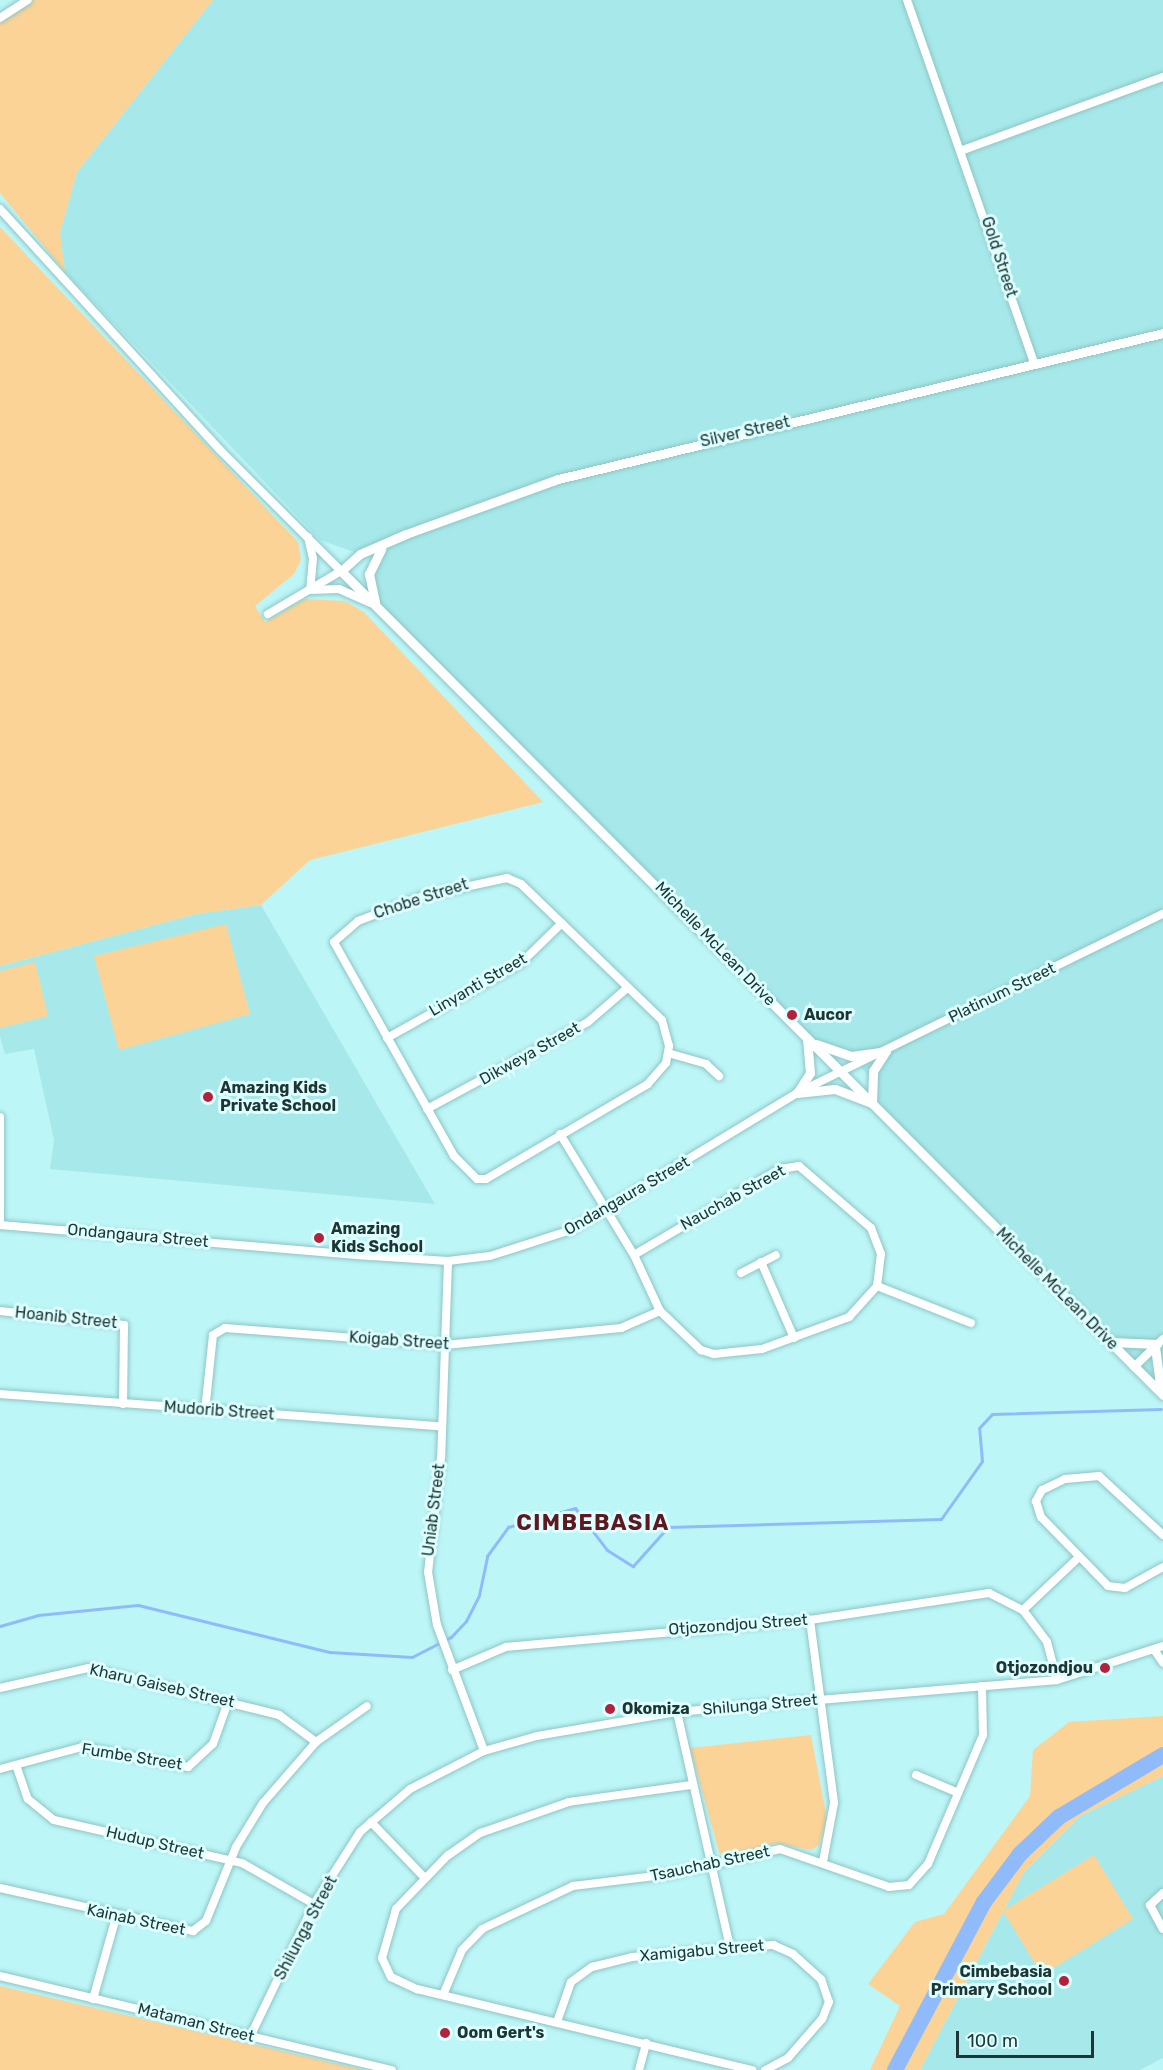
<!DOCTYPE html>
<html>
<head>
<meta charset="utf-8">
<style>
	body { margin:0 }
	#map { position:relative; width:1163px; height:2070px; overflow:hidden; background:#bdf6f7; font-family:Rubik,sans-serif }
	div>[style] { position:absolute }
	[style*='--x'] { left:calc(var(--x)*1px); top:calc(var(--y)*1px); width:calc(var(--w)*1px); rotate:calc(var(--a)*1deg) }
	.built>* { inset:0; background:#a7e9ea }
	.green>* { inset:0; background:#fcd396 }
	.stream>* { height:3px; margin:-1.5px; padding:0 1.5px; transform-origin:1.5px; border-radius:1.5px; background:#90bbfa }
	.river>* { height:16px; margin:-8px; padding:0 8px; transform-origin:8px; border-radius:8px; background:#90bbfa }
	.roads { filter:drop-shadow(0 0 2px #8ec5c6) drop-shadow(0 0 2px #8ec5c6) }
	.minor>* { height:8px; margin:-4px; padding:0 4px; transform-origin:4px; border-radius:4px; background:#fff }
	.tertiary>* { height:9px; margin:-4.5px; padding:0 4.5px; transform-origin:4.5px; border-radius:4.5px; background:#fff }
	.dots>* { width:16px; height:16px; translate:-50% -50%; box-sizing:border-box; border:3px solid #dff; border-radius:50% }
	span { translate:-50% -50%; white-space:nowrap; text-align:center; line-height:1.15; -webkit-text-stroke:6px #dff; paint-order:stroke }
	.street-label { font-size:16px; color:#1e3535 }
	.poi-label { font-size:16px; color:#1e3535; font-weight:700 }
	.left { translate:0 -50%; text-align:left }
	.right { translate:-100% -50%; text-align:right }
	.district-label { font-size:22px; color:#5d1820; font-weight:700; letter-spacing:1.5px }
	.scale { position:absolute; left:956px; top:2031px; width:138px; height:27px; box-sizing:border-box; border:3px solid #1e3535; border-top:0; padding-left:8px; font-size:18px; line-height:21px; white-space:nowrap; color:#1e3535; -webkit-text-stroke:4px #dff; paint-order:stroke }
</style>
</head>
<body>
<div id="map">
	<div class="built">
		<div style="clip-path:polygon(213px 0,1163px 0,1163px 1395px,872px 1103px,870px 1077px,847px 1054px,806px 1038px,376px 606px,369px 574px,385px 545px,360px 554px,320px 540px,65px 272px,60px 233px,77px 172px)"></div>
		<div style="clip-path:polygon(261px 905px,435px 1204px,50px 1169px,54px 1140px,34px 1049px,5px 1054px,0 1036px,0 966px,196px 914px)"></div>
		<div style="clip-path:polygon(1163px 1776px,1163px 2058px,1140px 2070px,920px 2070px,1024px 1872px,1080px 1816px)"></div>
	</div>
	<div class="green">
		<div style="clip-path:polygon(28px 0,213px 0,77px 172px,60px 233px,65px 272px,0 193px,0 18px)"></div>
		<div style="clip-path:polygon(0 227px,298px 542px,301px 560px,294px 574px,255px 606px,265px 622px,305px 599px,345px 601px,364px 612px,543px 802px,310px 860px,261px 905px,196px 914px,0 966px)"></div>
		<div style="clip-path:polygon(226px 924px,250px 1014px,119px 1050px,94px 956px)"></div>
		<div style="clip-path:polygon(35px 962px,48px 1016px,0 1028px,0 971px)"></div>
		<div style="clip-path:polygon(1163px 1716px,1163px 1776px,1080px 1816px,1024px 1872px,920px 2070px,870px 2070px,900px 2006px,868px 1984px,915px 1922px,944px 1914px,1030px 1796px,1033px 1750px,1069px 1722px)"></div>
		<div style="clip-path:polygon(811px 1735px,827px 1819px,819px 1845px,811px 1850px,775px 1843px,727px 1857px,719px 1852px,690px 1748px)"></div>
		<div style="clip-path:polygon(1094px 1855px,1133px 1919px,1042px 1975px,1003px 1911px)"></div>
		<div style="clip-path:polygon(0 1986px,364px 2070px,0 2070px)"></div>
	</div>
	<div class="stream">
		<div style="--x:0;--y:1626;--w:40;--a:-16"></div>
		<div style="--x:38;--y:1615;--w:100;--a:-5.7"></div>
		<div style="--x:138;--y:1605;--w:198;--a:13.8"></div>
		<div style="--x:330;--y:1652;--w:82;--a:3.5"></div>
		<div style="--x:412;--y:1657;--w:44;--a:-27.1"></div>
		<div style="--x:451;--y:1637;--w:22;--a:-47"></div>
		<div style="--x:466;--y:1621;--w:29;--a:-63"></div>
		<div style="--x:479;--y:1595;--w:40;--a:-78"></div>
		<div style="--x:487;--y:1556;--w:36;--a:-54"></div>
		<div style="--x:508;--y:1527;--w:70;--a:-15.8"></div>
		<div style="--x:575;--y:1508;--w:53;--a:52.7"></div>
		<div style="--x:607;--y:1550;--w:31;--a:32"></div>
		<div style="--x:633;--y:1566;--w:52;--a:-48.1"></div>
		<div style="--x:668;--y:1527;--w:273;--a:-1.7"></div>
		<div style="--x:941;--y:1519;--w:71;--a:-54.7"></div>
		<div style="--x:982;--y:1461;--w:33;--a:-95"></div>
		<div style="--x:979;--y:1428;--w:19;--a:-47"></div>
		<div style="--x:992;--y:1414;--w:169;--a:-1.7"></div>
	</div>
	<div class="river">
		<div style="--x:895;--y:2070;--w:190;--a:-62.1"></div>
		<div style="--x:984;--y:1902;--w:60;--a:-53.1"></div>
		<div style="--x:1020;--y:1854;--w:54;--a:-43.5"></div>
		<div style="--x:1059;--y:1817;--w:121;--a:-30.8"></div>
	</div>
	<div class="roads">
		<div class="minor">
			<div style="--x:907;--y:0;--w:385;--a:70.7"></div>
			<div style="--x:0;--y:18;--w:33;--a:-33"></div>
			<div style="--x:963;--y:150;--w:213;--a:-20.1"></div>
			<div style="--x:0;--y:209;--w:326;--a:47.6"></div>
			<div style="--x:220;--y:450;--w:171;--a:45"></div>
			<div style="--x:341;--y:571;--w:85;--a:149.5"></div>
			<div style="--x:308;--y:537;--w:22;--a:77"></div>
			<div style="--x:313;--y:558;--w:32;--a:95"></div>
			<div style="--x:310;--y:590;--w:29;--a:-2"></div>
			<div style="--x:339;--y:589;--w:34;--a:24"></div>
			<div style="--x:507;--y:878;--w:15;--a:23"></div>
			<div style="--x:521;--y:884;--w:196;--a:44"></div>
			<div style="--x:662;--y:1020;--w:27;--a:75"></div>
			<div style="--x:669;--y:1046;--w:17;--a:100"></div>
			<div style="--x:666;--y:1063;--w:28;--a:131"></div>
			<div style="--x:648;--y:1084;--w:188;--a:149.6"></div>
			<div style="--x:486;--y:1179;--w:9;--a:180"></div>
			<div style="--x:477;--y:1179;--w:33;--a:-135"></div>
			<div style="--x:454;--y:1156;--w:245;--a:-119.3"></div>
			<div style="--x:334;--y:942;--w:32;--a:-41"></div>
			<div style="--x:358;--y:921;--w:70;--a:-21"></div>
			<div style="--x:423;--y:896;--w:86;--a:-12.1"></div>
			<div style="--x:387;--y:1038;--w:154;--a:-29.2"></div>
			<div style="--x:521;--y:963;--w:57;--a:-44.3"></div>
			<div style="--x:668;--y:1053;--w:40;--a:16"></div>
			<div style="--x:706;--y:1064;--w:18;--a:43"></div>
			<div style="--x:427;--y:1109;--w:183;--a:-28.4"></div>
			<div style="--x:588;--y:1022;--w:50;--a:-41"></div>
			<div style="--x:0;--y:1117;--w:103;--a:90"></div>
			<div style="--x:560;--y:1134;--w:142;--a:58.6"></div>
			<div style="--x:634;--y:1255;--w:62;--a:65.1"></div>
			<div style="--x:660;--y:1311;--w:57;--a:43.6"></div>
			<div style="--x:701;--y:1350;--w:14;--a:17"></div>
			<div style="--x:714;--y:1354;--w:48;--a:-5.9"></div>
			<div style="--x:762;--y:1349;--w:93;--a:-20.2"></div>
			<div style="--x:849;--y:1317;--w:42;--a:-47.9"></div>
			<div style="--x:877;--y:1286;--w:32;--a:-83"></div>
			<div style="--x:881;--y:1254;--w:28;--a:-111"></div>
			<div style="--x:871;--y:1228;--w:95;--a:-139.3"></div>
			<div style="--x:799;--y:1166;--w:19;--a:171"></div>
			<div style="--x:780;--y:1169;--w:169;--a:149.5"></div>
			<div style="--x:0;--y:1225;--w:373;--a:4.8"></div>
			<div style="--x:372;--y:1256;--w:76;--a:3.8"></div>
			<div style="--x:448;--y:1261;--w:42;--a:-6.8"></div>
			<div style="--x:490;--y:1256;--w:85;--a:-17.8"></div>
			<div style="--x:571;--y:1230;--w:264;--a:-31.2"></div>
			<div style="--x:797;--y:1093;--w:407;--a:-26.1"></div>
			<div style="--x:448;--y:1261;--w:196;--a:92"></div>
			<div style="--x:441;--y:1457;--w:116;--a:96.4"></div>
			<div style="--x:428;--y:1572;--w:54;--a:80.4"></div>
			<div style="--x:437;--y:1625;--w:134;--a:69.5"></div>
			<div style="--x:761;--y:1262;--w:83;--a:66.5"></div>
			<div style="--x:741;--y:1273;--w:39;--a:-27"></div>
			<div style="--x:877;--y:1286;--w:101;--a:21.5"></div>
			<div style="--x:0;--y:1311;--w:125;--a:6.4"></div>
			<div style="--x:124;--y:1325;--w:79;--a:90.7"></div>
			<div style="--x:1134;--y:1367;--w:40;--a:-44"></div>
			<div style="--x:0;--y:1394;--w:440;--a:4.2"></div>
			<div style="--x:205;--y:1411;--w:76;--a:-84"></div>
			<div style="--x:213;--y:1335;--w:14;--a:-30"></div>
			<div style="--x:225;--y:1328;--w:221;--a:4.4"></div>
			<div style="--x:445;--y:1345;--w:177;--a:-5.5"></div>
			<div style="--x:621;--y:1328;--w:43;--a:-23.6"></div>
			<div style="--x:1163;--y:1535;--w:87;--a:-137.3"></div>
			<div style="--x:1099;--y:1476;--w:34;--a:175"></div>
			<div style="--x:1065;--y:1479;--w:25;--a:154"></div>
			<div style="--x:1042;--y:1490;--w:13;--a:119"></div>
			<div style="--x:1036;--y:1501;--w:17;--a:73"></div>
			<div style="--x:1041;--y:1517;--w:96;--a:45.8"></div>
			<div style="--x:1108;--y:1586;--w:17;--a:7"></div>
			<div style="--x:1125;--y:1588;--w:43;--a:-28.9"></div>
			<div style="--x:1023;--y:1610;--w:77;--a:-43.4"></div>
			<div style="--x:810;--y:1620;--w:185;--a:82.5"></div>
			<div style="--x:834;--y:1803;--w:60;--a:100.6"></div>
			<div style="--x:1155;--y:1651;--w:14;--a:56"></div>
			<div style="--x:452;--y:1670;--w:59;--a:-23.1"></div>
			<div style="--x:506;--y:1647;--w:305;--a:-5.1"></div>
			<div style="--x:810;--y:1620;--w:181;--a:-8.6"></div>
			<div style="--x:989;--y:1593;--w:38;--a:27"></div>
			<div style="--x:1023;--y:1610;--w:40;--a:53"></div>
			<div style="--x:1047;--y:1642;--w:39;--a:75"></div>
			<div style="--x:0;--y:1688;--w:90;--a:-12.8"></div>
			<div style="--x:88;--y:1668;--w:197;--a:13.8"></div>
			<div style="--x:279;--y:1715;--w:46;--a:36.1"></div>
			<div style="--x:677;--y:1712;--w:242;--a:77.3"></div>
			<div style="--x:16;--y:1765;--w:36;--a:71"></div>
			<div style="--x:28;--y:1799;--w:33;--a:39"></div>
			<div style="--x:54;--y:1820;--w:193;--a:12.9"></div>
			<div style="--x:242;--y:1863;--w:83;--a:29.7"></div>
			<div style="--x:0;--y:1769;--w:85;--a:-15"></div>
			<div style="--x:82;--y:1747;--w:108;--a:10.7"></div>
			<div style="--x:188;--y:1767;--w:34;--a:-43"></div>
			<div style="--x:213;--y:1744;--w:45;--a:-70.3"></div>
			<div style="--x:916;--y:1775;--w:43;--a:23"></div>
			<div style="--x:691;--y:1785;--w:123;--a:172.1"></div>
			<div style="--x:569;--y:1802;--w:94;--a:160.8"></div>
			<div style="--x:480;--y:1833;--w:39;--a:145"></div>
			<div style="--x:448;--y:1855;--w:75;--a:133.9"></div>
			<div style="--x:396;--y:1909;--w:51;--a:105.9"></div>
			<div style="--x:382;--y:1958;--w:21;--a:65"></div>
			<div style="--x:391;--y:1977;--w:29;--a:25"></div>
			<div style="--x:417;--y:1989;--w:345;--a:13.6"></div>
			<div style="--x:371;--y:1822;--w:76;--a:46.1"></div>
			<div style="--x:0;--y:1888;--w:198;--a:12.6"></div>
			<div style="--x:193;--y:1931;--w:16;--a:-38"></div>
			<div style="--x:206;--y:1921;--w:80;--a:-67.9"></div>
			<div style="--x:236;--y:1847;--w:52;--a:-58.5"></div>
			<div style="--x:263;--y:1803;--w:81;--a:-49"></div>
			<div style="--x:316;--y:1742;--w:62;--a:-35.2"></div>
			<div style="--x:1163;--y:1893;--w:18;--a:137"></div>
			<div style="--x:1150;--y:1905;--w:27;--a:62"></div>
			<div style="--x:0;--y:1976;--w:403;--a:13.5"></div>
			<div style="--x:443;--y:1995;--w:49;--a:-67.1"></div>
			<div style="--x:462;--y:1950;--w:29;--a:-46"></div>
			<div style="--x:482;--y:1929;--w:101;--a:-25.3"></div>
			<div style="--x:573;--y:1886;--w:99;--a:-7"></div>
			<div style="--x:671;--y:1874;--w:112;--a:-12.9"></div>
			<div style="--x:780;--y:1849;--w:115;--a:19.2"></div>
			<div style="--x:889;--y:1887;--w:20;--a:-6"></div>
			<div style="--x:909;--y:1885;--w:28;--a:-48"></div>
			<div style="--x:928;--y:1864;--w:140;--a:-66.9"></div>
			<div style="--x:983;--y:1735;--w:49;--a:-91.2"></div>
			<div style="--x:93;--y:1999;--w:85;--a:-74.3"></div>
			<div style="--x:557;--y:2022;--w:42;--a:-70.7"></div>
			<div style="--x:571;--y:1982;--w:26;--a:-36"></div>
			<div style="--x:592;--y:1967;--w:41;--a:-14"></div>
			<div style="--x:632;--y:1957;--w:142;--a:-4.9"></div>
			<div style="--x:773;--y:1945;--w:22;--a:24"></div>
			<div style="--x:793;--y:1954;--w:38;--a:42"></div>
			<div style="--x:821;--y:1979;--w:24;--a:71"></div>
			<div style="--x:829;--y:2002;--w:18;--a:112"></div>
			<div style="--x:822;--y:2019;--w:52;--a:131.1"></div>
			<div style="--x:788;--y:2058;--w:26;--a:152"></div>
			<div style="--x:250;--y:2037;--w:148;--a:-64.3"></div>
			<div style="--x:314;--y:1904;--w:85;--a:-57.4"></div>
			<div style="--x:360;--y:1832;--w:66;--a:-40.7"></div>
			<div style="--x:410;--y:1789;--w:83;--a:-27.2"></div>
			<div style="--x:484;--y:1751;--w:55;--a:-15.8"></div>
			<div style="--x:537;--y:1736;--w:142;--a:-9.7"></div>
			<div style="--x:677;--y:1712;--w:381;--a:-4.8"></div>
			<div style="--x:1057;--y:1680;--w:111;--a:-17.8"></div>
			<div style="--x:639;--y:2070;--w:28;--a:-75"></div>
		</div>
		<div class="tertiary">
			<div style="--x:1163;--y:333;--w:622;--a:166.43"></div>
			<div style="--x:558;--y:479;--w:162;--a:160.1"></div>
			<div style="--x:406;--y:534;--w:50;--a:156.5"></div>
			<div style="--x:360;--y:554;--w:25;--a:138"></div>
			<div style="--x:341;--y:571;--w:1164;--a:45.07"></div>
			<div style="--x:375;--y:602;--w:29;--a:-102"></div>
			<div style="--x:369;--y:574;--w:28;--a:-64"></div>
			<div style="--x:816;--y:1044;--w:37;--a:19"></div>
			<div style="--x:851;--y:1056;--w:35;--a:-8"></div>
			<div style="--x:797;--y:1093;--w:38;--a:-6"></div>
			<div style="--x:835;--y:1089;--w:40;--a:21"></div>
			<div style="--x:872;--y:1103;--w:32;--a:-88"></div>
			<div style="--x:873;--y:1071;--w:24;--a:-57"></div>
			<div style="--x:797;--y:1093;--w:24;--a:-57"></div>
			<div style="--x:810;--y:1073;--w:33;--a:-95"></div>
			<div style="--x:1111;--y:1342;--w:46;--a:2.5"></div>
			<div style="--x:1155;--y:1347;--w:45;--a:82.4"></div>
		</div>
	</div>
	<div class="dots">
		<div style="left:792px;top:1015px;background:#b3213c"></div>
		<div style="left:208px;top:1097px;background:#b3213c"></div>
		<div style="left:319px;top:1238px;background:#b3213c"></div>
		<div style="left:1105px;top:1668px;background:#b3213c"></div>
		<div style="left:610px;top:1709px;background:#b3213c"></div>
		<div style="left:1064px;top:1981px;background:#b3213c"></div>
		<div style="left:445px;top:2033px;background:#b3213c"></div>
	</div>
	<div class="street-label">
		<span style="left:999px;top:257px;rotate:72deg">Gold Street</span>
		<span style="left:745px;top:432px;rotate:-13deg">Silver Street</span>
		<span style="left:421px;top:899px;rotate:-18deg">Chobe Street</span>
		<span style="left:715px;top:944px;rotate:46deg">Michelle McLean Drive</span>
		<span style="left:478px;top:985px;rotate:-30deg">Linyanti Street</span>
		<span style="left:1002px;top:993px;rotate:-26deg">Platinum Street</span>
		<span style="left:530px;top:1054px;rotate:-29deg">Dikweya Street</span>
		<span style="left:627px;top:1196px;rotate:-30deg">Ondangaura Street</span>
		<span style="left:733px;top:1198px;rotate:-29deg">Nauchab Street</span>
		<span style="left:138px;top:1236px;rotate:5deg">Ondangaura Street</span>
		<span style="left:1057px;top:1289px;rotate:45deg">Michelle McLean Drive</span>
		<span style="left:66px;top:1318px;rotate:6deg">Hoanib Street</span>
		<span style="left:399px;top:1341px;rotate:4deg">Koigab Street</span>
		<span style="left:219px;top:1411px;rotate:4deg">Mudorib Street</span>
		<span style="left:434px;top:1510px;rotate:-83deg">Uniab Street</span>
		<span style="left:738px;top:1625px;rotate:-4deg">Otjozondjou Street</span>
		<span style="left:162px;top:1686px;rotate:13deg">Kharu Gaiseb Street</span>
		<span style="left:760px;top:1705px;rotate:-5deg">Shilunga Street</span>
		<span style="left:132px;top:1757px;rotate:9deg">Fumbe Street</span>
		<span style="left:155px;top:1843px;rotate:13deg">Hudup Street</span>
		<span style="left:710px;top:1864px;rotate:-12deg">Tsauchab Street</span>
		<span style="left:136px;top:1920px;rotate:12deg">Kainab Street</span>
		<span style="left:306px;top:1928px;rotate:-62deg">Shilunga Street</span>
		<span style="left:702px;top:1951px;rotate:-5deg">Xamigabu Street</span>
		<span style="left:196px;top:2023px;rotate:14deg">Mataman Street</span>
	</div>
	<div class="poi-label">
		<span class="left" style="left:804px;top:1015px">Aucor</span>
		<span class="left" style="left:220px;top:1097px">Amazing Kids<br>Private School</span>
		<span class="left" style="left:331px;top:1238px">Amazing<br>Kids School</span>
		<span class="right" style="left:1093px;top:1668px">Otjozondjou</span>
		<span class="left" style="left:622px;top:1709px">Okomiza</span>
		<span class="right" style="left:1052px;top:1981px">Cimbebasia<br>Primary School</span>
		<span class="left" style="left:457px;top:2033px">Oom Gert's</span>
	</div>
	<div class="district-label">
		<span style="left:593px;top:1523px">CIMBEBASIA</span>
	</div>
	<div class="scale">100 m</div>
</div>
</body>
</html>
